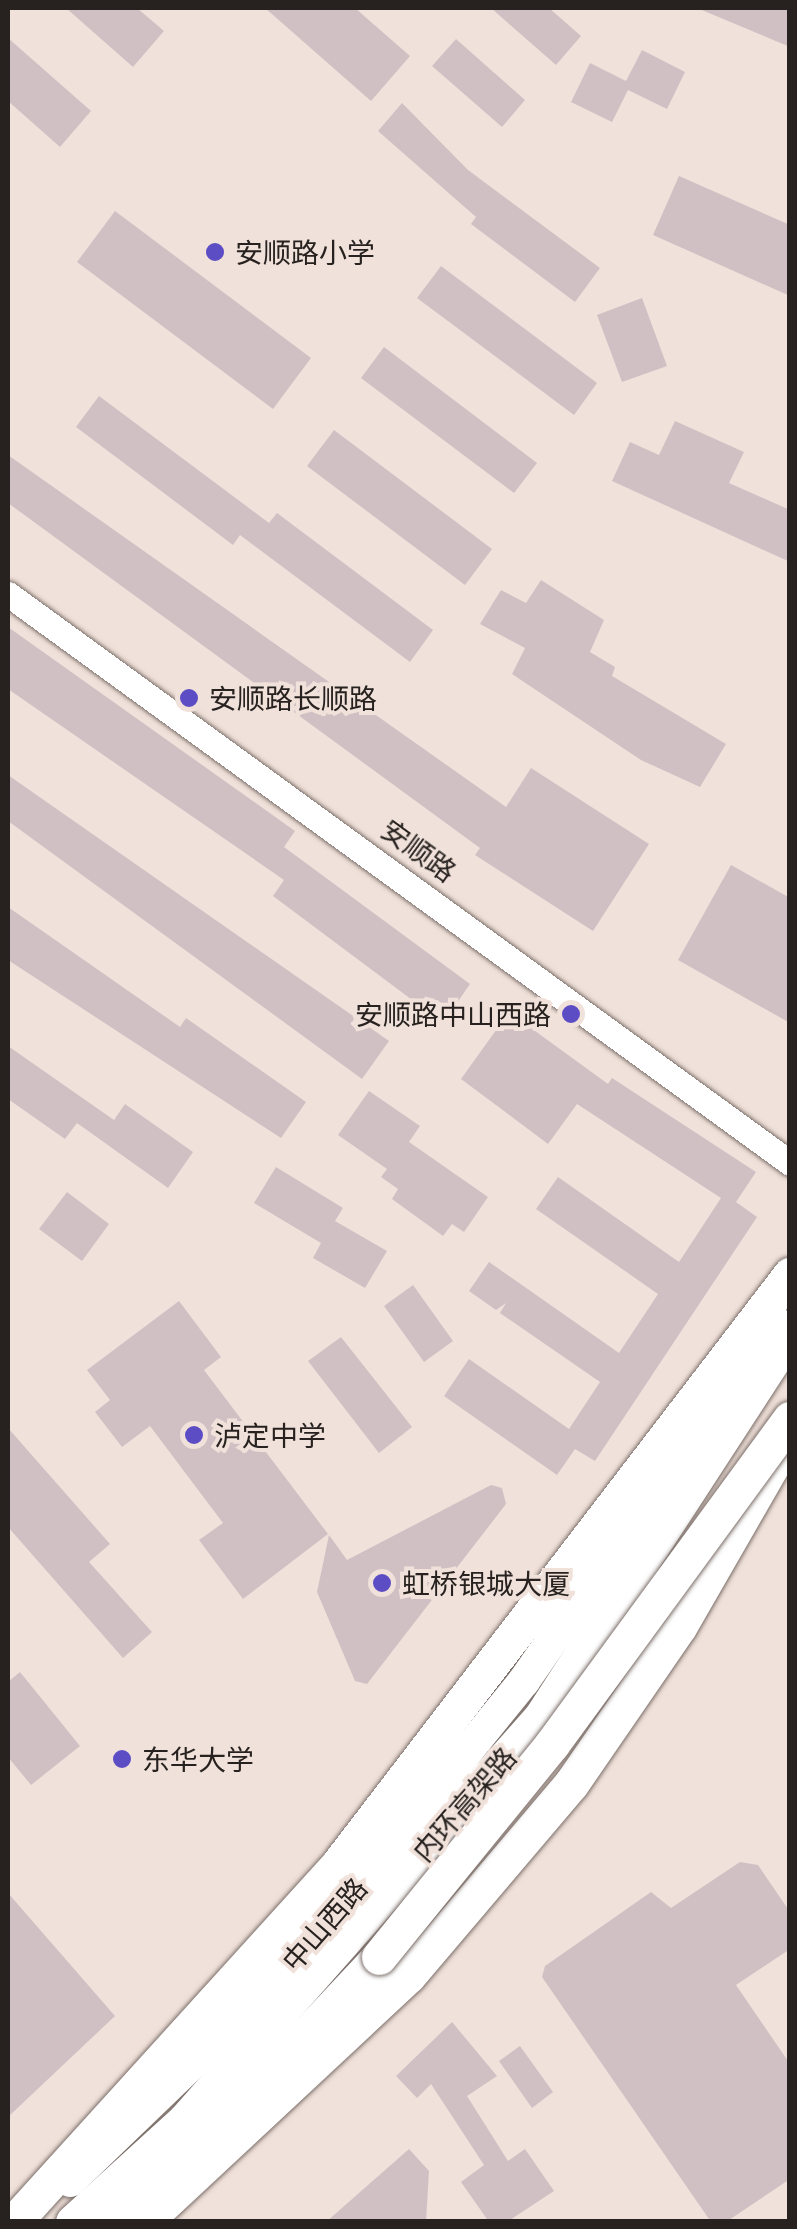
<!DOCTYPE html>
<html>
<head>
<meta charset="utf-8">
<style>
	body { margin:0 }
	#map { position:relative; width:797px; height:2229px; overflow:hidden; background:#f0e1da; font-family:Lato,"Noto Sans SC",sans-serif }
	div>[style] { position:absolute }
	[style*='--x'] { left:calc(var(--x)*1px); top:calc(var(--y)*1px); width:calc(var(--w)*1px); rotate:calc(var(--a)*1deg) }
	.building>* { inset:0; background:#d0c0c4 }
	.roads { filter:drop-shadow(0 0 2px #7b6e69) drop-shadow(0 0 2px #7b6e69) }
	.tertiary>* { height:25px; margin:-12.5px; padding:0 12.5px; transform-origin:12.5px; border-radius:12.5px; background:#fff }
	.primary>* { height:32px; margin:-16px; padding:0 16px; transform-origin:16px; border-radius:16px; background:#fff }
	.trunk>* { height:35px; margin:-17.5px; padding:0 17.5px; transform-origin:17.5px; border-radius:17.5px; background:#fff }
	.bridges { filter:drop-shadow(0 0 2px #7b6e69) drop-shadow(0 0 2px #7b6e69) }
	.trunk-bridge>* { height:35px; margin:-17.5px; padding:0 17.5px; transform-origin:17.5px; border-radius:17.5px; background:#fff }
	.dots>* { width:28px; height:28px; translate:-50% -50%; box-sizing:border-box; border:5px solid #f0e1da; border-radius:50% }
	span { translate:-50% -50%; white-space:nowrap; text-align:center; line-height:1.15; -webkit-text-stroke:8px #f0e1da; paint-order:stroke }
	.poi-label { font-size:28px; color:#27221f }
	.left { translate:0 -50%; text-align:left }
	.right { translate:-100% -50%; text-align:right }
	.street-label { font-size:28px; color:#27221f }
	.frame { position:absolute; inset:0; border:10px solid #27221f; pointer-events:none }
</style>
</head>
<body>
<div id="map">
	<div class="building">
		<div style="clip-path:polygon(66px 8px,137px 8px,164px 31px,133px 67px)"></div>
		<div style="clip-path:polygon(265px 8px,355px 8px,410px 56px,371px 101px)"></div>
		<div style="clip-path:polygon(491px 8px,549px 8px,581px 36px,556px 65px)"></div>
		<div style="clip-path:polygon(697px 8px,790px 8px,790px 47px)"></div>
		<div style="clip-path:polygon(8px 38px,91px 111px,60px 147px,8px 101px)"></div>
		<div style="clip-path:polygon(456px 39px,525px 100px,502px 127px,432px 66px)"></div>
		<div style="clip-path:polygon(642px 50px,685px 72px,667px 109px,628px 90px,612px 122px,571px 102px,590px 63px,626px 81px)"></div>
		<div style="clip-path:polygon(402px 103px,468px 170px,600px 268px,575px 302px,471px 224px,476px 217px,378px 131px)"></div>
		<div style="clip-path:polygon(679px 176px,790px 225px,790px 296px,653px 235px)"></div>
		<div style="clip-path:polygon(115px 211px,311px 358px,273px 409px,77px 262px)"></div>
		<div style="clip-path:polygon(441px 266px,597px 383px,574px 415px,417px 298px)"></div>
		<div style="clip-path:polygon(642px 298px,667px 366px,622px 382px,597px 315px)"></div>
		<div style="clip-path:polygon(384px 347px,537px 463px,514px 493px,361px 378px)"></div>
		<div style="clip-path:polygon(99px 396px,269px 523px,277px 513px,433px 630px,410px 662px,240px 535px,233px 545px,76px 427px)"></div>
		<div style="clip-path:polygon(675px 421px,744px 452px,729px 483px,790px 510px,790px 562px,612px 481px,630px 442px,659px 455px)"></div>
		<div style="clip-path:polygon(334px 430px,492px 549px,465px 585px,307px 466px)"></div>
		<div style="clip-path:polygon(8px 455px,506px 807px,531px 768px,649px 844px,593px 931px,475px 855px,480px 848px,8px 503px)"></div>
		<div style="clip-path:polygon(541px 580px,604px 620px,590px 652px,615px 667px,612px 676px,726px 744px,700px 787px,641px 760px,512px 674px,525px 648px,480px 624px,501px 590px,526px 603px)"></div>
		<div style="clip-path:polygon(8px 627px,295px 831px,284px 847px,470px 984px,443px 1023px,273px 896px,284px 880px,8px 689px)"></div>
		<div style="clip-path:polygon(8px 775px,389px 1041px,362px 1079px,8px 821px)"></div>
		<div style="clip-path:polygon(731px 865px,790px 898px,790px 1023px,678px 960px)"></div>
		<div style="clip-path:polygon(8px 907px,180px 1027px,186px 1018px,306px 1102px,281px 1138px,8px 960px)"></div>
		<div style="clip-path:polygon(509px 1012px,608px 1084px,612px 1078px,756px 1172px,736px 1202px,757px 1217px,595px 1461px,575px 1449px,557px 1475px,444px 1396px,469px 1359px,569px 1429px,600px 1382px,500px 1313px,506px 1303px,496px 1310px,469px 1291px,489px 1262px,619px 1353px,658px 1294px,536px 1209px,558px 1177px,679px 1262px,721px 1198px,577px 1104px,548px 1144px,461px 1079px)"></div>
		<div style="clip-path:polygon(8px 1046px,114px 1120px,125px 1104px,193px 1152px,168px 1188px,77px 1123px,65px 1139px,8px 1099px)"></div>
		<div style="clip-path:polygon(369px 1091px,420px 1126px,409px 1142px,488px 1197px,464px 1232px,452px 1224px,443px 1236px,392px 1199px,398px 1189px,381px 1177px,387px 1169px,338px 1135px)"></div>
		<div style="clip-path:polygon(276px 1167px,343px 1208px,335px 1221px,387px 1251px,365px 1288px,313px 1258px,321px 1243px,254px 1203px)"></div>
		<div style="clip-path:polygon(67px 1192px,109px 1224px,82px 1261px,39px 1229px)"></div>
		<div style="clip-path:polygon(413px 1285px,453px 1341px,424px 1362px,384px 1306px)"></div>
		<div style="clip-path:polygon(179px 1301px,221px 1357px,204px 1370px,328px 1534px,243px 1599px,199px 1540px,223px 1523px,150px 1426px,122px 1447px,95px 1412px,110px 1400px,87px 1370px)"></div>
		<div style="clip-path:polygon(341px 1337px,412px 1427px,379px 1453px,308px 1361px)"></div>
		<div style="clip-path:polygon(8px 1428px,110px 1544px,89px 1562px,152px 1632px,123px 1658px,8px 1527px)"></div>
		<div style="clip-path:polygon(491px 1485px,502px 1488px,506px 1504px,367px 1684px,355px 1681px,317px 1592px,329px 1535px,347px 1560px)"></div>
		<div style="clip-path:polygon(20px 1672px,80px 1746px,31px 1785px,8px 1757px,8px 1682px)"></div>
		<div style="clip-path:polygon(740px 1862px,758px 1865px,790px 1912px,790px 1949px,736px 1985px,790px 2064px,790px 2179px,726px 2222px,711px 2222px,542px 1977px,545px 1966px,651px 1892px,671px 1908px)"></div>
		<div style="clip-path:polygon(8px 1893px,115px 2016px,8px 2117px)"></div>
		<div style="clip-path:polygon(452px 2022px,497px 2076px,467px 2096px,508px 2161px,525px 2149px,554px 2191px,507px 2222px,489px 2222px,461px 2182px,484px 2165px,431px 2084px,417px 2098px,396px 2076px)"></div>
		<div style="clip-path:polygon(520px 2046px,553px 2092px,532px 2108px,499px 2061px)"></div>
		<div style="clip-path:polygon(409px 2149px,429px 2171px,426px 2222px,326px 2222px)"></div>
	</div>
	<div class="roads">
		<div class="tertiary">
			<div style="--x:8;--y:594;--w:967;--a:36.04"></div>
		</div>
		<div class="primary">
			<div style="--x:70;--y:2181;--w:247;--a:-43.9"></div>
			<div style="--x:248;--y:2010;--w:145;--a:-48.1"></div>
			<div style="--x:345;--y:1902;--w:284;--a:-51"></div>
			<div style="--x:524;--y:1681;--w:439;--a:-55.3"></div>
			<div style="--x:105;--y:2222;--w:146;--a:-44.4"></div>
		</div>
		<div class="trunk">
			<div style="--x:210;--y:2137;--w:247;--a:-46.8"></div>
			<div style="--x:14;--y:2222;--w:486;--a:-47.8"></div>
			<div style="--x:340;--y:1862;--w:740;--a:-52.53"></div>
			<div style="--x:73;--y:2222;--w:151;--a:-42.3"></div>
			<div style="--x:185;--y:2120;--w:538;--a:-48.54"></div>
			<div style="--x:541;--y:1717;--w:457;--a:-57"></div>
			<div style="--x:144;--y:2222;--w:361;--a:-43"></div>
			<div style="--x:408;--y:1976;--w:252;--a:-49.7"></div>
			<div style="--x:571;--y:1784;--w:191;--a:-55.5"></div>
			<div style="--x:679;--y:1627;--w:190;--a:-60.1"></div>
		</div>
	</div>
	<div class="bridges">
		<div class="trunk-bridge">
			<div style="--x:379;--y:1957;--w:274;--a:-50.9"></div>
			<div style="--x:552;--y:1744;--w:403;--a:-53.8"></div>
		</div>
	</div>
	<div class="dots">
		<div style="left:215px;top:252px;background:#5d4dc5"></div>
		<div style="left:189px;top:698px;background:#5d4dc5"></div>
		<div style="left:571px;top:1014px;background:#5d4dc5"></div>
		<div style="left:194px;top:1435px;background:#5d4dc5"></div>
		<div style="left:382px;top:1583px;background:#5d4dc5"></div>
		<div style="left:122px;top:1759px;background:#5d4dc5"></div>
	</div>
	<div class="poi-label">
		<span class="left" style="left:235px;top:252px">安顺路小学</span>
		<span class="left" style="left:209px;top:698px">安顺路长顺路</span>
		<span class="right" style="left:551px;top:1014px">安顺路中山西路</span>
		<span class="left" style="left:214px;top:1435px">泸定中学</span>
		<span class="left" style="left:402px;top:1583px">虹桥银城大厦</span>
		<span class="left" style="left:142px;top:1759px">东华大学</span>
	</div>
	<div class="street-label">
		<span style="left:419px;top:850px;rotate:36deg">安顺路</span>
		<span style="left:464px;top:1804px;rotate:-49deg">内环高架路</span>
		<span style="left:324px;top:1924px;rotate:-49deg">中山西路</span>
	</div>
	<div class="frame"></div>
</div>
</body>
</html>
